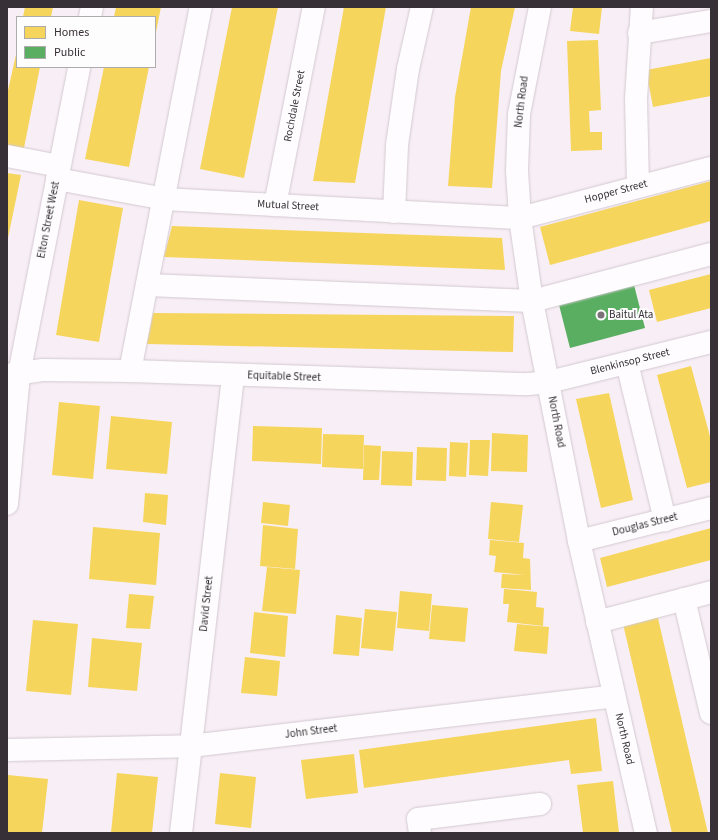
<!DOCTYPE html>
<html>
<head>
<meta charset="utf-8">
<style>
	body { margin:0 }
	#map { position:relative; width:718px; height:840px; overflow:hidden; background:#f8eef6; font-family:"Source Sans 3",sans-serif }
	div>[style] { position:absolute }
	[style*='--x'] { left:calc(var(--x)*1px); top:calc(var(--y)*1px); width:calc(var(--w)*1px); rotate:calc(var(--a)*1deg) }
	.homes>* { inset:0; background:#f6d55c }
	.public>* { inset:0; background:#5aae61 }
	.roads { filter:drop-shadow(0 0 1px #d2c9d0) drop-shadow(0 0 1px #d2c9d0) }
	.minor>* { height:22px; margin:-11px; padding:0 11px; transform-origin:11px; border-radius:11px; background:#fefcfe }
	.dots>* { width:11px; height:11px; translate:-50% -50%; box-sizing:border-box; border:2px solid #fdfdfd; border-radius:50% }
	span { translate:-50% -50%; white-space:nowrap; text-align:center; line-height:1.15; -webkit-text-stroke:4px #fdfdfd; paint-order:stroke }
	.street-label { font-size:11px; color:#373036 }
	.poi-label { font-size:11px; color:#373036 }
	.left { translate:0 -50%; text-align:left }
	.frame { position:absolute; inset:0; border:8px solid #373036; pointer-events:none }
	.legend { position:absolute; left:16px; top:16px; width:140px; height:52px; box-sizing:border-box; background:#fdfdfd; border:1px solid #aeabad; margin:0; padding:5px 7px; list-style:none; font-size:12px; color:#373036 }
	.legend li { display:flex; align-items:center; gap:8px; height:20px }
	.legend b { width:20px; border:1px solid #aeabad }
</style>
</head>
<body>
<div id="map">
	<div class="homes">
		<div style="clip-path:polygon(25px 7px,53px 7px,51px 17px,23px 17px)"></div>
		<div style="clip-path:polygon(116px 7px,161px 7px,156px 32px,155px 17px,114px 17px)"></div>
		<div style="clip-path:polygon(232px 7px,278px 7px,244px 178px,200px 169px)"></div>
		<div style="clip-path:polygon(344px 7px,386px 7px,355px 183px,313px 181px)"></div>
		<div style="clip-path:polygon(471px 7px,515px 7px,501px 71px,492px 188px,448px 186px,455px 97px)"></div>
		<div style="clip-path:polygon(573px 7px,602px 7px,599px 34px,570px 31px)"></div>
		<div style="clip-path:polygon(598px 40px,601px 110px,589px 111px,590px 132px,602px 132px,602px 150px,571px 151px,567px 41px)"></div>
		<div style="clip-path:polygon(17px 50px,17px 67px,40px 67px,24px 148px,7px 145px,7px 95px)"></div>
		<div style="clip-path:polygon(711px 58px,711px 96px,653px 107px,646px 70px)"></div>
		<div style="clip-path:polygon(104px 67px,149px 67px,129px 167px,85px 159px)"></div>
		<div style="clip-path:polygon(7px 173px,21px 175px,8px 238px,7px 238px)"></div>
		<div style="clip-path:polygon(711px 181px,711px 221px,550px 265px,540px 227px)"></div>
		<div style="clip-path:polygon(79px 200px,123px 208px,99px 342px,56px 335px)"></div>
		<div style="clip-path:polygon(172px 226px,502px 238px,505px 270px,164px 257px)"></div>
		<div style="clip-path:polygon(711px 274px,711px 308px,657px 322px,649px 290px)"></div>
		<div style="clip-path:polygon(153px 313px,514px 316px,513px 352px,147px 344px)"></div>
		<div style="clip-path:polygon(691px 366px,711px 440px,711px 482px,687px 488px,657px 375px)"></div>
		<div style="clip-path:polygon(609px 393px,633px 500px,601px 508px,576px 399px)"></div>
		<div style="clip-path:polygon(59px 402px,100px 406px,93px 479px,52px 475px)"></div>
		<div style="clip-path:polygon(111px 416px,172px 422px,167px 474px,106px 469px)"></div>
		<div style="clip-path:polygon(253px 426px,322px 428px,321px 464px,252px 461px)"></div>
		<div style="clip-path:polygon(492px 433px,528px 435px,527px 472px,491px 471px)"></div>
		<div style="clip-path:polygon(323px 434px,364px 435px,363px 469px,322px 467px)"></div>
		<div style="clip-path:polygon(470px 440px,490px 440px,488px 476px,469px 475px)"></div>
		<div style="clip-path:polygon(450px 442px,468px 443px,466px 477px,449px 476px)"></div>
		<div style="clip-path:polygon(364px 445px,381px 446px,379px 480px,363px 480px)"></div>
		<div style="clip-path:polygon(417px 447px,447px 448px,446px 481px,416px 480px)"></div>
		<div style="clip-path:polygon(382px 451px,413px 452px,412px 486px,381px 485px)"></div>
		<div style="clip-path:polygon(145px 493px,168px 495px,166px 525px,143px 522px)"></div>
		<div style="clip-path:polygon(263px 502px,290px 505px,288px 526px,261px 523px)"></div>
		<div style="clip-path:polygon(491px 502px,523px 505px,519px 542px,488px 539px)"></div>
		<div style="clip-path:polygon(263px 525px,298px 529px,295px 569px,260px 566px)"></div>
		<div style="clip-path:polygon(93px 527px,160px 533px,156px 585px,89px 579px)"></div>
		<div style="clip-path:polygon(711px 528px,711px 560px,607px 587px,600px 558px)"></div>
		<div style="clip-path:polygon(490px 540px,524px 543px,523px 558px,530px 559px,531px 590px,501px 588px,502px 574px,525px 575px,494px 572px,496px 556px,489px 555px)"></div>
		<div style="clip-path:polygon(267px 567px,300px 570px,296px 614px,262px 611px)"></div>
		<div style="clip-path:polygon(504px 589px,537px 592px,536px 607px,544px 608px,543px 626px,507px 622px,509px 604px,503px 604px)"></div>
		<div style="clip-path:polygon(400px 591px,432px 594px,429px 631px,397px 628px)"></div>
		<div style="clip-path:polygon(129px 594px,154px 596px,150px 629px,126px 628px)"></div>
		<div style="clip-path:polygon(432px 605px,468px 608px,465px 642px,429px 639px)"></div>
		<div style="clip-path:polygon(365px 609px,397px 612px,393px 651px,361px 648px)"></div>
		<div style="clip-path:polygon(254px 612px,288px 616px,285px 657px,250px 653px)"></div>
		<div style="clip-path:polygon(657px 614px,708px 833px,672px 833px,623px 624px)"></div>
		<div style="clip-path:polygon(336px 615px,362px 618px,359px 656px,333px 654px)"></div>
		<div style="clip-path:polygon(33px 620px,78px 624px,71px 695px,26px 691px)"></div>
		<div style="clip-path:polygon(517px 624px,549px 627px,547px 654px,514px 651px)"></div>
		<div style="clip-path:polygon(92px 638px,142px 643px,137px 691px,88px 687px)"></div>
		<div style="clip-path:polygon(245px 657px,280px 661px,277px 696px,241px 693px)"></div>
		<div style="clip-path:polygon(596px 718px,602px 771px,571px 774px,569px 760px,364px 788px,359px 750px)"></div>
		<div style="clip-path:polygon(354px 754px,358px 793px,306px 799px,301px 760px)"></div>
		<div style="clip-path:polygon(117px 773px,158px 777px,152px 833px,111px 833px)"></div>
		<div style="clip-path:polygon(220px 773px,256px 777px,251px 828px,215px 824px)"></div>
		<div style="clip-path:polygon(8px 775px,48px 779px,42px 833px,7px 833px)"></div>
		<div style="clip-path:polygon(613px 781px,619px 833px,583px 833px,577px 785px)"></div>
	</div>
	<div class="public">
		<div style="clip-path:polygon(633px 281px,645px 328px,570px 348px,558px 301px)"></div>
	</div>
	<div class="roads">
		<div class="minor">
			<div style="--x:540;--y:7;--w:109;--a:101.1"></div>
			<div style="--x:519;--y:114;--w:57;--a:92"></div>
			<div style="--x:517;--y:171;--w:47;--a:86.3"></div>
			<div style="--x:520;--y:218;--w:84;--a:81.8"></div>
			<div style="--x:532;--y:301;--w:245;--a:78.9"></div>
			<div style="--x:579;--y:541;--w:300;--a:77.1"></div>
			<div style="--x:90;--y:17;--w:10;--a:-79"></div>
			<div style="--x:639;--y:33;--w:73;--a:-9.5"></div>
			<div style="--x:7;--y:156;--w:53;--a:10.9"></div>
			<div style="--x:57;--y:179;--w:110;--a:10.5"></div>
			<div style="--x:165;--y:199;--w:356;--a:3.1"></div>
			<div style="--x:520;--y:218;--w:197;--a:-14.7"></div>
			<div style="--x:638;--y:186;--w:87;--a:-91.3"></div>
			<div style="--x:636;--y:99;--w:92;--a:-86.3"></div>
			<div style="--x:275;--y:205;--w:202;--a:-78.9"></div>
			<div style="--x:394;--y:212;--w:67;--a:-87.4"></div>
			<div style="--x:397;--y:145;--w:77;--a:-81.8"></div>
			<div style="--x:408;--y:69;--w:64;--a:-77.3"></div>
			<div style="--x:147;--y:285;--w:385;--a:2.4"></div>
			<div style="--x:532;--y:301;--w:185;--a:-14.7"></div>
			<div style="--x:627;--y:363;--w:162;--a:76.4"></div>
			<div style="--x:130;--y:371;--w:371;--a:-79"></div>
			<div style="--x:7;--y:375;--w:36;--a:-8"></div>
			<div style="--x:43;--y:370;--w:87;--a:0.7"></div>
			<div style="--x:130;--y:371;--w:398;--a:1.9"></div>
			<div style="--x:528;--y:384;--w:21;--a:-5"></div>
			<div style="--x:549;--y:382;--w:167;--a:-13.9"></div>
			<div style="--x:7;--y:504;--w:131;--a:-84.7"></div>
			<div style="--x:19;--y:374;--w:313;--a:-78.9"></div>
			<div style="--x:579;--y:541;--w:136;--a:-14"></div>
			<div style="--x:684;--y:599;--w:117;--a:76.7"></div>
			<div style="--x:597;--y:622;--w:118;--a:-14.7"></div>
			<div style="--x:7;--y:750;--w:184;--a:-1.2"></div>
			<div style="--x:191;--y:746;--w:426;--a:-6.7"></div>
			<div style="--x:181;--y:833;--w:461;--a:-83.5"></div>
			<div style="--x:420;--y:833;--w:14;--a:-98"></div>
			<div style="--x:418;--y:819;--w:123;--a:-7"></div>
		</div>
	</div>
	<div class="dots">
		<div style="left:601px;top:315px;background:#7b7279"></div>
	</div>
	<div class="street-label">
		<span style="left:522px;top:102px;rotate:-83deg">North Road</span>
		<span style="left:295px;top:106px;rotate:-79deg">Rochdale Street</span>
		<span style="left:616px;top:192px;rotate:-15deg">Hopper Street</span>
		<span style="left:288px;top:206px;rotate:3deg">Mutual Street</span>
		<span style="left:49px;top:220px;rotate:-79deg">Elton Street West</span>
		<span style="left:630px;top:362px;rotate:-14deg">Blenkinsop Street</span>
		<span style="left:284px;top:377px;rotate:2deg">Equitable Street</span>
		<span style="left:556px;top:422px;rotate:79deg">North Road</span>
		<span style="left:645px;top:525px;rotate:-14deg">Douglas Street</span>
		<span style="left:207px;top:604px;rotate:-84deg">David Street</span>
		<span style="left:311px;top:732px;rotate:-7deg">John Street</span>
		<span style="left:624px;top:739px;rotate:77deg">North Road</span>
	</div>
	<div class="poi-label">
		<span class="left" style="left:609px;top:315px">Baitul Ata</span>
	</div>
	<div class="frame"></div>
	<ul class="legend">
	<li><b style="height:11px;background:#f6d55c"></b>Homes</li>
	<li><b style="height:11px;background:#5aae61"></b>Public</li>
	</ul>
</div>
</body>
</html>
